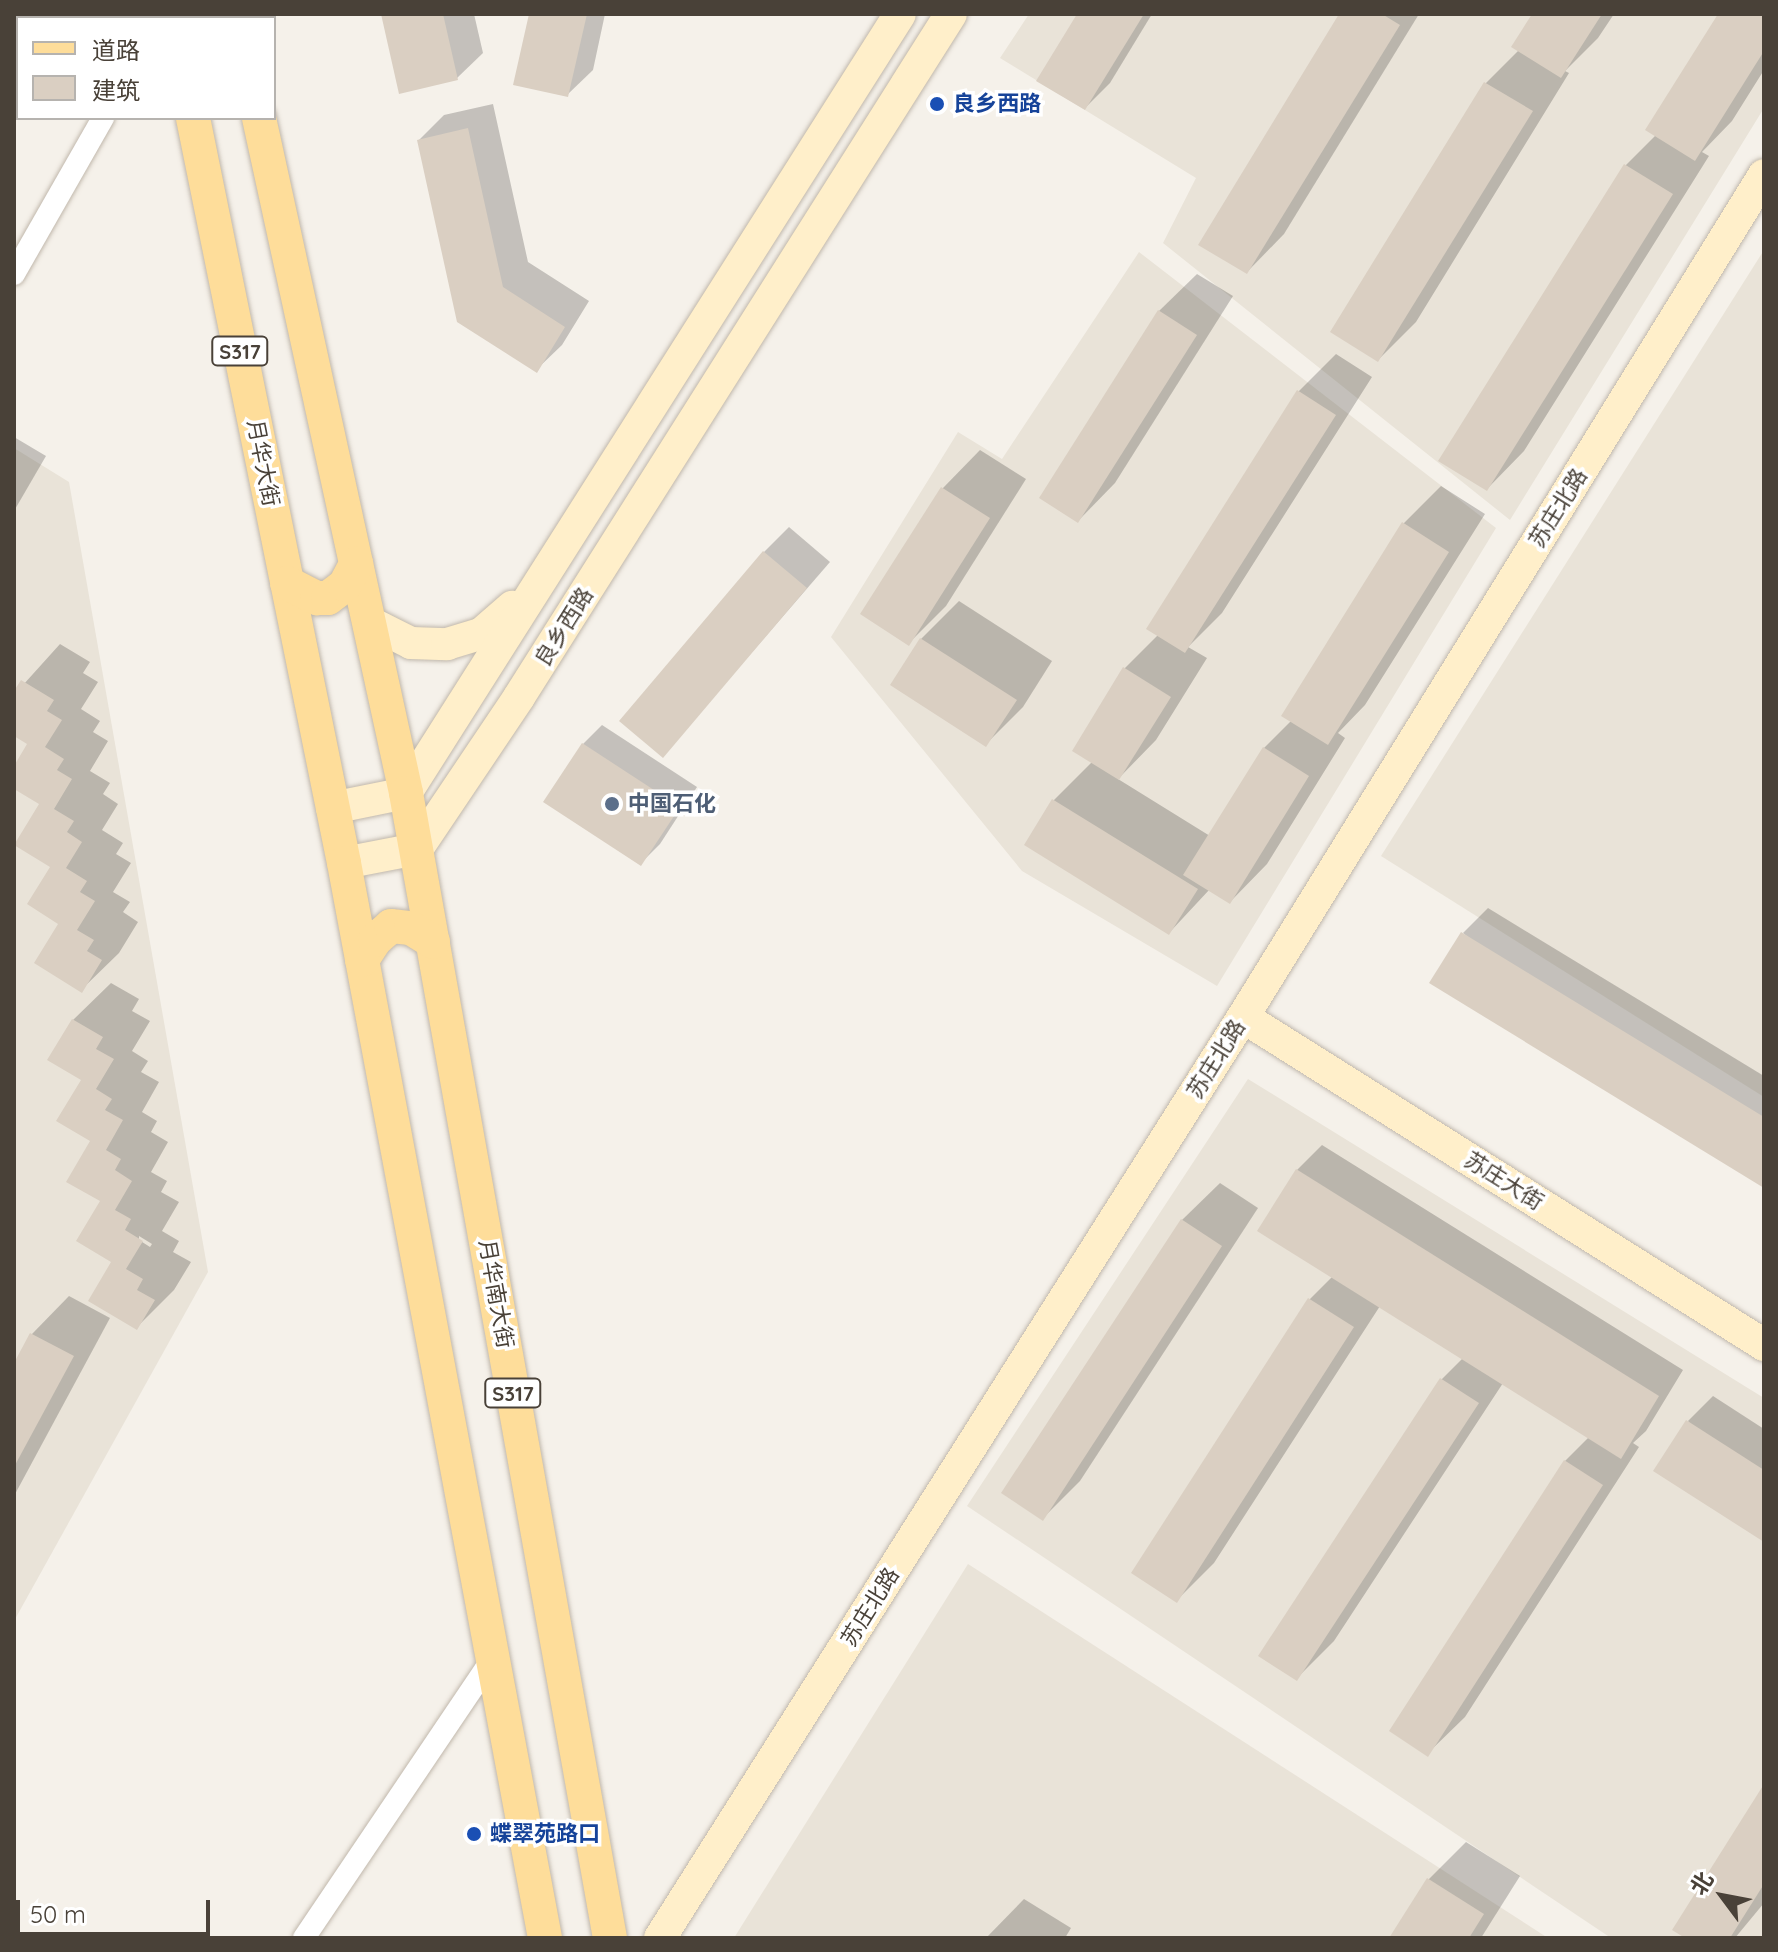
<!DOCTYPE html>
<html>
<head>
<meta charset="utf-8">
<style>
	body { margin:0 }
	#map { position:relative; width:1778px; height:1952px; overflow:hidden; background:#f5f1ea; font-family:Quicksand,"Noto Sans SC",sans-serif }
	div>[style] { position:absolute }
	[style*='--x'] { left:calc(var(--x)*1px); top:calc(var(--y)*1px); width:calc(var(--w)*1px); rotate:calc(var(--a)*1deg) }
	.residential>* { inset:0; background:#e9e3d8 }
	.shadow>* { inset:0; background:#0003 }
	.building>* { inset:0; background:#dacfc2 }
	.roads { filter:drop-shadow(0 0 2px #c1b8ac) drop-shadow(0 0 2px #c1b8ac) }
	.street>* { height:22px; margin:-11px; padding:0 11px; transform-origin:11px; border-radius:11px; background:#fff }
	.secondary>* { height:32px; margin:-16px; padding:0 16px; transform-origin:16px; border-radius:16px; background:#ffefca }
	.primary>* { height:34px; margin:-17px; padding:0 17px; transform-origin:17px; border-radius:17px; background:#fedd9a }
	.dots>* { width:22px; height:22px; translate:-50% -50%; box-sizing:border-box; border:4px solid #fff; border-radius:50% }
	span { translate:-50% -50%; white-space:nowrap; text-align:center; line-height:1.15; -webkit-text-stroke:7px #fff; paint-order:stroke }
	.shield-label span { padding:2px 6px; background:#fff; border:2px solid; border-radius:6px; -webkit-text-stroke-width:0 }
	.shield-label { font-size:20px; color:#494138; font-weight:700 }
	.transit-label { font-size:22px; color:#164399; font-weight:700 }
	.left { translate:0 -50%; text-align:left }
	.street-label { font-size:22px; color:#494138 }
	.service-label { font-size:22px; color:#4e5e75; font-weight:700 }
	.frame { position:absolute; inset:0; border:16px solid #494138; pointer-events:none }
	.legend { position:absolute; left:16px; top:16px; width:260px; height:104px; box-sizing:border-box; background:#fff; border:2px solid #b6b3af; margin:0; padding:10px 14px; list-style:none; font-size:24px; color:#494138 }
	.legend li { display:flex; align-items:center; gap:16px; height:40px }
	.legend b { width:40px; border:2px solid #b6b3af }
	.north { position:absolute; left:1682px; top:1856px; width:80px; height:80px; -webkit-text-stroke:6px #fff; paint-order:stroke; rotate:302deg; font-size:22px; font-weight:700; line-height:32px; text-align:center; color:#494138 }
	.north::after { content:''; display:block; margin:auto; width:28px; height:36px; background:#494138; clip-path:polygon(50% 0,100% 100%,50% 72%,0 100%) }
	.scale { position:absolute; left:16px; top:1900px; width:194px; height:36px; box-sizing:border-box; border:4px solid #494138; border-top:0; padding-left:10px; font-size:24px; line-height:28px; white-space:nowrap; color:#494138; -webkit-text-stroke:6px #fff; paint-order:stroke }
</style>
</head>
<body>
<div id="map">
	<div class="residential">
		<div style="clip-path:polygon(1029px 14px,1764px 14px,1764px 108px,1510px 520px,1163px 243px,1196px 178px,1000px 58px)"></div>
		<div style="clip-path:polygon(1764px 250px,1764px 1097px,1381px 856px)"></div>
		<div style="clip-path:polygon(1139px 252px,1496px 528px,1217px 986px,1022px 871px,831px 637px,958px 432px,1002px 459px)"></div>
		<div style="clip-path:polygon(14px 448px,69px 482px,208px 1272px,14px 1621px)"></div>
		<div style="clip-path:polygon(1248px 1079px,1764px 1398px,1764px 1938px,1611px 1938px,967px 1506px)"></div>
		<div style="clip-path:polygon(968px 1564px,1548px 1938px,734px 1938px)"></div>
	</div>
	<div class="shadow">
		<div style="clip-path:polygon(383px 14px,474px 14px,483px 53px,457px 78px)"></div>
		<div style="clip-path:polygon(531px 14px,605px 14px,593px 70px,567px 95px)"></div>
		<div style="clip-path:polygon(1079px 14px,1152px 14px,1110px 83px,1085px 108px)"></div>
		<div style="clip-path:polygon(1342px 14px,1419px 14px,1284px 234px,1247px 272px)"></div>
		<div style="clip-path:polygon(1534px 14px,1614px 14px,1598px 38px,1565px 71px,1569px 73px,1416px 322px,1378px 360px,1332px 332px,1486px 83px,1519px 50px)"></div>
		<div style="clip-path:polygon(1721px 14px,1764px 14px,1764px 70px,1732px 121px,1702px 152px,1709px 156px,1524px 451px,1487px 489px,1441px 460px,1626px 165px,1656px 135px)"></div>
		<div style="clip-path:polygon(493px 104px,528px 262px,589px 301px,562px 345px,536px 370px,419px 140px,444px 115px)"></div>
		<div style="clip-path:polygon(1197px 274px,1233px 296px,1115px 483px,1078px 521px,1159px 311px)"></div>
		<div style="clip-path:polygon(1336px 354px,1372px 377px,1222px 613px,1188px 647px,1207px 658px,1156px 740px,1118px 779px,1210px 836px,1264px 748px,1292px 720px,1404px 523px,1441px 486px,1485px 514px,1365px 705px,1338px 733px,1345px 738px,1267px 864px,1230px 902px,1210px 889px,1169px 933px,1026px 844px,1054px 800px,1093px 761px,1125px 668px,1159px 634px,1299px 391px)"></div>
		<div style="clip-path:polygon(14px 437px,46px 456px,14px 511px)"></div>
		<div style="clip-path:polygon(980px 450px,1026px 479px,946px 606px,909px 643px,863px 614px,943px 488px)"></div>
		<div style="clip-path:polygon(789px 527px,830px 562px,663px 755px,764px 552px)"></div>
		<div style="clip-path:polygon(959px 601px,1052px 661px,1023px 707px,986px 744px,893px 684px,921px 639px)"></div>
		<div style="clip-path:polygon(60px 644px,90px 662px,83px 673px,98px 682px,81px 709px,100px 721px,93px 732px,108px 741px,90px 771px,110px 783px,103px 794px,118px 804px,102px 830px,123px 843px,116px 854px,131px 863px,113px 892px,130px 902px,123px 912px,138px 922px,119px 953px,81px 990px,61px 923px,42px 804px,14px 786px,14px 770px,30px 744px,14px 733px,14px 695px)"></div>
		<div style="clip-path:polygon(602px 725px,697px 787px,660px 844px,641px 863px,583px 744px)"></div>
		<div style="clip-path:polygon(1488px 908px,1764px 1076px,1764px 1186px,1463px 933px)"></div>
		<div style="clip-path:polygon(evenodd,111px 983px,139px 999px,132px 1011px,150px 1021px,132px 1051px,148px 1061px,141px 1072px,159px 1082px,142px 1112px,157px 1121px,151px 1132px,168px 1142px,151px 1172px,167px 1181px,161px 1192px,179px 1202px,162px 1231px,179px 1241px,173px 1252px,191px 1262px,174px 1290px,136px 1328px,114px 1262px,73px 1020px,111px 983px,139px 1236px,152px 1244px,150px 1247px,139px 1240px,139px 1236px)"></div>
		<div style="clip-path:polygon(1322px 1145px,1683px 1370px,1646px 1431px,1633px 1443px,1639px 1447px,1465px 1717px,1427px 1754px,1391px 1731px,1565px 1461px,1589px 1437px,1503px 1383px,1334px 1641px,1296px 1679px,1261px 1656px,1442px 1379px,1463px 1358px,1380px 1306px,1214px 1563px,1177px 1600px,1310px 1299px,1333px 1276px,1297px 1170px)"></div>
		<div style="clip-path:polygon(1220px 1183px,1258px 1208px,1080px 1481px,1043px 1518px,1182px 1220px)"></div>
		<div style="clip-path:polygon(69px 1296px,110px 1318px,14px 1496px,14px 1367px,32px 1334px)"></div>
		<div style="clip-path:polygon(1713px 1396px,1764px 1429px,1764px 1540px,1688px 1421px)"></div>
		<div style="clip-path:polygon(1764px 1787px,1764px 1903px,1735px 1938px,1689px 1938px)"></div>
		<div style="clip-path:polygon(1466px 1842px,1520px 1876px,1481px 1938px,1391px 1938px,1429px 1879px)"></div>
		<div style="clip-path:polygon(1024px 1899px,1071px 1928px,1065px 1938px,986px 1938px)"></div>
	</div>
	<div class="building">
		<div style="clip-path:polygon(381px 14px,443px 14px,458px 80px,399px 94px)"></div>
		<div style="clip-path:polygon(529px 14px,587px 14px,568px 97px,513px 85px)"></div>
		<div style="clip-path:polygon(1077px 14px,1144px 14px,1085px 110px,1036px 81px)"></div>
		<div style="clip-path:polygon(1339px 14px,1382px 14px,1400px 25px,1247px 274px,1198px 245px)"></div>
		<div style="clip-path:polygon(1532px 14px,1602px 14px,1561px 78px,1511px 47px)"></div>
		<div style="clip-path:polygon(1718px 14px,1764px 14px,1764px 51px,1695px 161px,1645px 130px)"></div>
		<div style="clip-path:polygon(1484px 82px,1533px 111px,1378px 362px,1330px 332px)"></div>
		<div style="clip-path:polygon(468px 128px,503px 287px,565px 327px,537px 373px,457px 322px,417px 140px)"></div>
		<div style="clip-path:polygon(1624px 164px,1673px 194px,1487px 491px,1438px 461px)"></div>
		<div style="clip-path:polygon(1158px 310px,1197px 335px,1078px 523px,1039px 498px)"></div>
		<div style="clip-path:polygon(1297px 390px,1336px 415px,1185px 653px,1146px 629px)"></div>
		<div style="clip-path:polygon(941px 487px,990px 518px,909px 646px,860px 614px)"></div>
		<div style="clip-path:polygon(1402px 522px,1449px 552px,1328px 745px,1281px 716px)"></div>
		<div style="clip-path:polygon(763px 551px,807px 588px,663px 758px,619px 721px)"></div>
		<div style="clip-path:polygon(920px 638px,1017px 700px,986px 747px,890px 685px)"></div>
		<div style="clip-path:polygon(1123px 667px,1171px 697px,1119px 780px,1072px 751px)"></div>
		<div style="clip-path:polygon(21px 680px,54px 700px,47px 711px,62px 720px,45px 747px,64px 759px,57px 770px,72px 779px,54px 809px,74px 821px,67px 832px,82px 842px,66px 868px,87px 881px,80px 892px,95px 901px,77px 930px,94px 940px,87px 951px,102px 960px,82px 993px,34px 963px,58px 924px,27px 904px,50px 867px,14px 845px,39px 804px,14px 789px,14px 766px,27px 744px,14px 736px,14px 691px)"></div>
		<div style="clip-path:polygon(582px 743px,680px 807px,641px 866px,543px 802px)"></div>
		<div style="clip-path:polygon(1263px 747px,1309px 776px,1230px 904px,1183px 875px)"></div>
		<div style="clip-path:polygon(1052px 799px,1198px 889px,1169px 935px,1024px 845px)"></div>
		<div style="clip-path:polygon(1461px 932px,1764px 1117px,1764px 1188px,1429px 983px)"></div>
		<div style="clip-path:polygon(72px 1019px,103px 1037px,96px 1049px,114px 1059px,96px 1089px,112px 1099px,105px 1110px,123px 1120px,106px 1150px,121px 1159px,115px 1170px,132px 1181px,115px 1210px,131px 1219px,125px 1230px,143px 1241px,126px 1269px,143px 1279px,137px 1290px,155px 1300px,137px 1330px,88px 1301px,111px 1262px,76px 1241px,100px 1201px,66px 1182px,90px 1141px,56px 1121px,81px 1080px,47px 1060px)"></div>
		<div style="clip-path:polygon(1296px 1169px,1659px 1396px,1621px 1459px,1257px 1231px)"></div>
		<div style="clip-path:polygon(1181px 1219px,1222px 1246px,1043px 1521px,1001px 1493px)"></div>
		<div style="clip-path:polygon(1308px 1298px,1354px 1327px,1177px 1603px,1131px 1573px)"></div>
		<div style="clip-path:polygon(30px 1333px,74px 1356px,14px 1467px,14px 1363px)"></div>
		<div style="clip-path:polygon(1440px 1378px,1479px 1403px,1297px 1681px,1258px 1656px)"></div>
		<div style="clip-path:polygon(1686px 1420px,1764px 1470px,1764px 1542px,1653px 1471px)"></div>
		<div style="clip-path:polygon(1564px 1460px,1603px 1485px,1428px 1757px,1389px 1731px)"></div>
		<div style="clip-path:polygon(1764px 1784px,1764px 1884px,1730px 1938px,1685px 1938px,1672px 1930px)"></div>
		<div style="clip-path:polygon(1427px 1878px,1484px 1914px,1469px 1938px,1389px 1938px)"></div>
	</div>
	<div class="roads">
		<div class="street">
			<div style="--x:14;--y:274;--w:180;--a:-60.3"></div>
			<div style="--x:304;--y:1938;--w:336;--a:-56"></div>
		</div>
		<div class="secondary">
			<div style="--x:369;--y:622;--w:47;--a:26.6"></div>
			<div style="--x:411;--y:643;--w:36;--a:2"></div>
			<div style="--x:447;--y:644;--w:37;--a:-17"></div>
			<div style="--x:482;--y:633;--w:40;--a:-41"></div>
			<div style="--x:332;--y:808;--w:76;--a:-11.5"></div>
			<div style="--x:406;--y:793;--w:922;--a:-57.62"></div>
			<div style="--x:344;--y:863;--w:74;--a:-10.9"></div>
			<div style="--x:417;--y:849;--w:183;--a:-56.1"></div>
			<div style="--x:519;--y:697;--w:808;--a:-57.69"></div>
			<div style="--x:1243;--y:1017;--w:616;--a:32.19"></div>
			<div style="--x:660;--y:1938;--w:1090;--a:-57.67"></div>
			<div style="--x:1243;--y:1017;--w:990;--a:-58.25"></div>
		</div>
		<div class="primary">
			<div style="--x:172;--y:14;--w:4;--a:76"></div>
			<div style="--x:236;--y:14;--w:4;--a:76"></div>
			<div style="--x:193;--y:118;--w:760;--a:78.54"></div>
			<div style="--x:344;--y:863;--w:1094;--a:79.41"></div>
			<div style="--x:259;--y:118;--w:691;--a:77.71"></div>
			<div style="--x:406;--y:793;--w:1163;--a:79.9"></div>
			<div style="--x:287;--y:583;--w:34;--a:27"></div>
			<div style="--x:317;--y:598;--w:11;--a:0"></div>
			<div style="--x:328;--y:598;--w:21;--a:-37"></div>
			<div style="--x:345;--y:585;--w:24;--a:-62"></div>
			<div style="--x:362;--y:960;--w:24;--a:-57"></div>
			<div style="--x:375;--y:940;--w:21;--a:-41"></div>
			<div style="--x:391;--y:926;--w:20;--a:6"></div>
			<div style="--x:411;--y:928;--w:26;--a:32"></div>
		</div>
	</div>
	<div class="dots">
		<div style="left:937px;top:104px;background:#1a4fb4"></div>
		<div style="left:612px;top:804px;background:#5c6f8a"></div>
		<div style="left:474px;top:1834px;background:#1a4fb4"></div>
	</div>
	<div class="shield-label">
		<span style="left:240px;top:351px">S317</span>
		<span style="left:513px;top:1393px">S317</span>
	</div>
	<div class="transit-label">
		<span class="left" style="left:953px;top:104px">良乡西路</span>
		<span class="left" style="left:490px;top:1834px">蝶翠苑路口</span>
	</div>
	<div class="street-label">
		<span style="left:263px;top:463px;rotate:79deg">月华大街</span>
		<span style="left:1558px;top:508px;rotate:-58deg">苏庄北路</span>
		<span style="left:564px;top:627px;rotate:-58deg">良乡西路</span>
		<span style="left:1216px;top:1059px;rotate:-58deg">苏庄北路</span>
		<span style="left:1504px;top:1181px;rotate:32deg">苏庄大街</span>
		<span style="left:496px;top:1294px;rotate:80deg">月华南大街</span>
		<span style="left:870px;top:1607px;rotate:-58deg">苏庄北路</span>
	</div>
	<div class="service-label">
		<span class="left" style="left:628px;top:804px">中国石化</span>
	</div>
	<div class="frame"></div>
	<ul class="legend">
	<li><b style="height:10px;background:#fedd9a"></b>道路</li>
	<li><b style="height:22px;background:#dacfc2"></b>建筑</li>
	</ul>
	<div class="north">北</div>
	<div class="scale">50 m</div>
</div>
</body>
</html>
